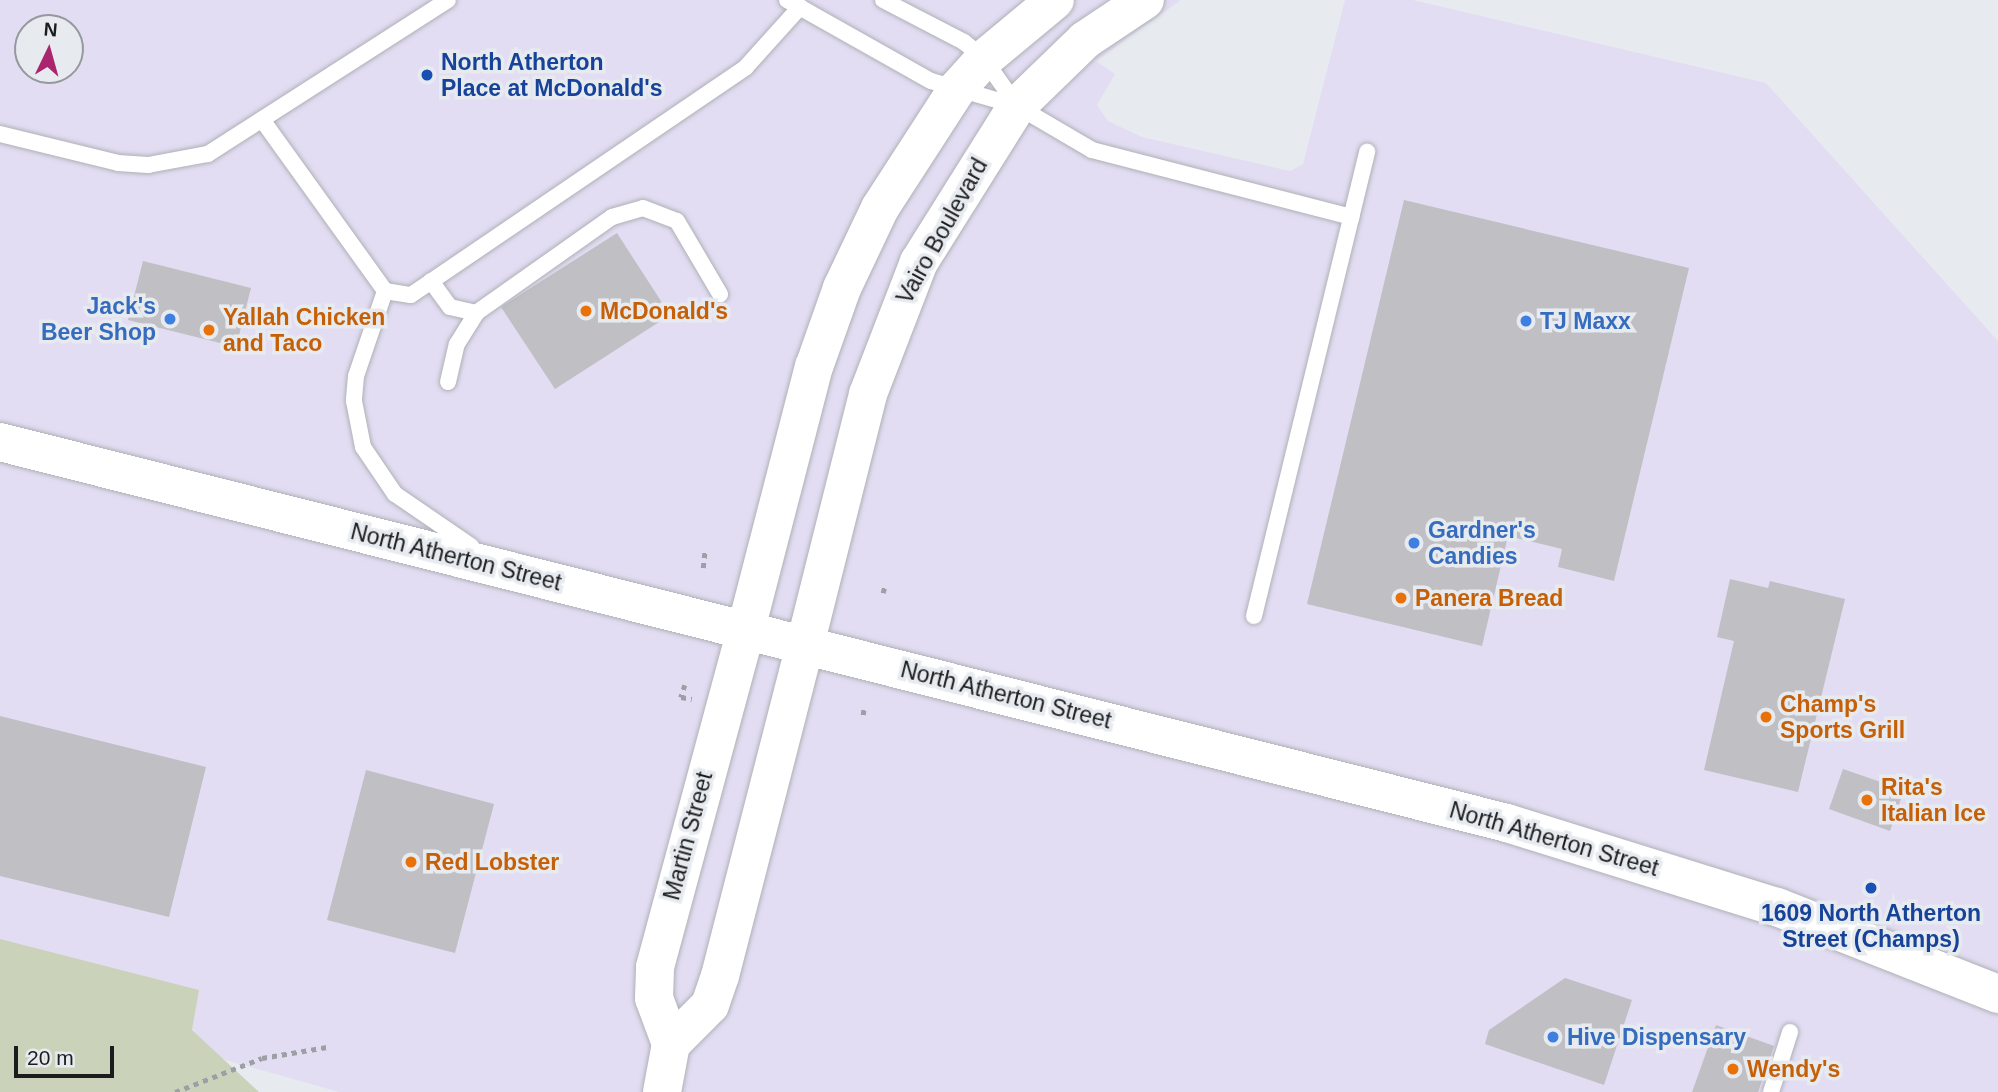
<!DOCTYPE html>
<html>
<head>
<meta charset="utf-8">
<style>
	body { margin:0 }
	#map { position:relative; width:1998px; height:1092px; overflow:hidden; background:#e7ebf0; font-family:Helvetica,sans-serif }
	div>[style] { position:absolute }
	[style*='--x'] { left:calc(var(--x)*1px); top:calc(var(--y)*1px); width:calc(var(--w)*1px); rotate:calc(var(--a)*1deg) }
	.commercial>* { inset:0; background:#e3ddf3 }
	.green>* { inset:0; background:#cad3ba }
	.building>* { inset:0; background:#bfbfc4 }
	.path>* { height:4.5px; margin-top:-2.25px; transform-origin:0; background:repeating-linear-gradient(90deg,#9c9fa3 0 5px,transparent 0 10px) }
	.roads { filter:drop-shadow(0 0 2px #aeb1b6) drop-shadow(0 0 2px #aeb1b6) }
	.service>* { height:16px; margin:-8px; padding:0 8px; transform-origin:8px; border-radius:8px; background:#fff }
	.tertiary>* { height:38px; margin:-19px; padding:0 19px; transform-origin:19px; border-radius:19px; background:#fff }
	.secondary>* { height:38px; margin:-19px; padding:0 19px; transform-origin:19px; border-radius:19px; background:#fff }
	.primary>* { height:38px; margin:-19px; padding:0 19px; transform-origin:19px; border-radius:19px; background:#fff }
	.dots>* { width:19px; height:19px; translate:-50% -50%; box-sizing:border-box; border:4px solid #e7ebf0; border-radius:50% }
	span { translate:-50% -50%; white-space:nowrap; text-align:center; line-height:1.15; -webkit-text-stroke:7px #e7ebf0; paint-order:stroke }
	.transit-label { font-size:23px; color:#164399; font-weight:700 }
	.left { translate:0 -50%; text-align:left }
	.street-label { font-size:23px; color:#1b1c1e }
	.shop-label { font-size:23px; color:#366cbe; font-weight:700 }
	.right { translate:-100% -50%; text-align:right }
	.food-label { font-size:23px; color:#c56008; font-weight:700 }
	.north { position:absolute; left:14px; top:14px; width:70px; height:70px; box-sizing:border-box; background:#e7ebf0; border:2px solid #95989c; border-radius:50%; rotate:5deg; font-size:19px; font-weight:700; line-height:28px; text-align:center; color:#1b1c1e }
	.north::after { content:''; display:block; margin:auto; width:24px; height:32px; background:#aa256e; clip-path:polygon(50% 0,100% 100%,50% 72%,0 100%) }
	.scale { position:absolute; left:14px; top:1046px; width:100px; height:32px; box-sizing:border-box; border:4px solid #1b1c1e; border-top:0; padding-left:9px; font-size:21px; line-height:24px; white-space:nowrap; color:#1b1c1e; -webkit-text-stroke:5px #e7ebf0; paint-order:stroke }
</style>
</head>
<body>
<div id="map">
	<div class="commercial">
		<div style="clip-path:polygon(evenodd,0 0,1181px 0,1096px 61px,1115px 74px,1097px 105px,1108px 121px,1142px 137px,1290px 171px,1303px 164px,1345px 0,1413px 0,1766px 83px,1998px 341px,1998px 1092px,339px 1092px,0 996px,0 0,28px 28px,70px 28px,70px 70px,28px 70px,28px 28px)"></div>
	</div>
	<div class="green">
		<div style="clip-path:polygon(0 939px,199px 990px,192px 1030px,259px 1092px,0 1092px)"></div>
	</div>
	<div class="building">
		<div style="clip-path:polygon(1404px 200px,1689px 268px,1614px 581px,1558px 567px,1562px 549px,1508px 536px,1482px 646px,1307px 604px)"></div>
		<div style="clip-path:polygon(617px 233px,670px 315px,555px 389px,501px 307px)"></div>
		<div style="clip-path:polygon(143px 261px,251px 288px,236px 347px,128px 320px)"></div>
		<div style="clip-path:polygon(1730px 579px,1768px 588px,1770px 581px,1845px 599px,1798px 792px,1704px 770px,1734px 641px,1717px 637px)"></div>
		<div style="clip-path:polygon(0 716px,206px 767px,169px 917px,0 876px)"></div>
		<div style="clip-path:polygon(1843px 769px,1904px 790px,1890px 831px,1829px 809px)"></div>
		<div style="clip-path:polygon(366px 770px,494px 804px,455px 953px,327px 920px)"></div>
		<div style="clip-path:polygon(1565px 978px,1632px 1000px,1604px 1085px,1485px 1044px,1489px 1030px)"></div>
		<div style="clip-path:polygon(1716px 1025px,1774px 1046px,1758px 1092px,1692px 1092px)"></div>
	</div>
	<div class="path">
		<div style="--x:703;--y:568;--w:19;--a:-84"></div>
		<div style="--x:883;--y:593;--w:9;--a:-77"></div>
		<div style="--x:685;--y:685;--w:13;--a:108"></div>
		<div style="--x:681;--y:697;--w:11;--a:10"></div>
		<div style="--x:863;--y:715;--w:8;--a:-83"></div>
		<div style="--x:175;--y:1092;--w:93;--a:-21.3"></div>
		<div style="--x:262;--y:1058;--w:66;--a:-9.6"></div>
	</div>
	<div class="roads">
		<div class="service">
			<div style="--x:787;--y:0;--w:165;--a:29.4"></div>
			<div style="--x:931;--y:81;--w:90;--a:16.2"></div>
			<div style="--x:1017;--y:106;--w:87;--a:30.4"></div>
			<div style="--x:1092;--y:150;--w:268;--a:14.5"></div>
			<div style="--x:883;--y:0;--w:91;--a:27.4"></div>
			<div style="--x:964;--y:42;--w:26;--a:40"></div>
			<div style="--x:984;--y:59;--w:57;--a:54.9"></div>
			<div style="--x:263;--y:121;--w:209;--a:54.3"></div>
			<div style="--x:385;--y:291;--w:26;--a:9"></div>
			<div style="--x:411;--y:295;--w:405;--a:-34.2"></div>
			<div style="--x:746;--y:67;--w:81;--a:-48"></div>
			<div style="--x:0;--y:134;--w:122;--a:13.8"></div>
			<div style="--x:118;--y:163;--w:30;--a:4"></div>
			<div style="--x:148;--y:165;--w:61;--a:-10.4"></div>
			<div style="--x:208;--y:154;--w:285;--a:-32.7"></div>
			<div style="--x:431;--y:281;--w:32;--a:54"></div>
			<div style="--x:450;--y:307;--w:27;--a:13"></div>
			<div style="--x:476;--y:313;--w:166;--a:-35.2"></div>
			<div style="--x:612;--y:217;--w:32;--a:-16"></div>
			<div style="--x:643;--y:208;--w:36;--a:21"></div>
			<div style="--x:677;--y:221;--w:85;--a:59.5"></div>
			<div style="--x:385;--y:291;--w:90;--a:108.8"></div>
			<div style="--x:356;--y:376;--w:25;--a:95"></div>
			<div style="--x:354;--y:401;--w:47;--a:78.9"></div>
			<div style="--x:363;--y:447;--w:57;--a:55.8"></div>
			<div style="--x:395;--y:494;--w:92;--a:34.4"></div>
			<div style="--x:448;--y:382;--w:39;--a:-77"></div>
			<div style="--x:457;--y:344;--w:36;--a:-58"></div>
			<div style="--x:1254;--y:616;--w:478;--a:-76.3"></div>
			<div style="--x:1771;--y:1092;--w:63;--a:-72.4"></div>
		</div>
		<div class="tertiary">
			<div style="--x:671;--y:1044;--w:55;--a:-45"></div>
			<div style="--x:710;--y:1005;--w:31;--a:-71"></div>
			<div style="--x:720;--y:976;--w:342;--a:-75.6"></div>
			<div style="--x:662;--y:1092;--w:49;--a:-79.4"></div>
			<div style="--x:671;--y:1044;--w:49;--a:-110.3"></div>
			<div style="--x:654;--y:998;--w:31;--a:-88"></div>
			<div style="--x:655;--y:967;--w:350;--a:-74.9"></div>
		</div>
		<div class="secondary">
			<div style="--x:746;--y:629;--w:271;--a:-75.5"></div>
			<div style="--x:814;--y:367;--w:84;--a:-70.5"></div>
			<div style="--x:842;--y:288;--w:89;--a:-64.6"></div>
			<div style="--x:880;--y:208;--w:142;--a:-57.1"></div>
			<div style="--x:957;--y:89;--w:40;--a:-48"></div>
			<div style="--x:984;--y:59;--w:92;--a:-39.7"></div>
			<div style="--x:805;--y:645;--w:259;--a:-75.9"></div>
			<div style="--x:868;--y:394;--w:142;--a:-68.9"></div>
			<div style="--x:919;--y:262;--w:184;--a:-57.9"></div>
			<div style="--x:1017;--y:106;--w:95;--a:-44.1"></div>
			<div style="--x:1085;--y:40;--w:72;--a:-33.7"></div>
		</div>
		<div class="primary">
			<div style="--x:0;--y:442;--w:1554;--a:14.19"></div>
			<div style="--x:1507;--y:823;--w:283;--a:17.3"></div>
			<div style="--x:1777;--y:907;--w:238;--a:21.5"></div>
		</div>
	</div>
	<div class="dots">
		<div style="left:427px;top:75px;background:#1a4fb4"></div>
		<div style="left:586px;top:311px;background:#e8710a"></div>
		<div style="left:170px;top:319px;background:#3f7fe0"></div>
		<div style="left:1526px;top:321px;background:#3f7fe0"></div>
		<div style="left:209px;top:330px;background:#e8710a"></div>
		<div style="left:1414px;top:543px;background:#3f7fe0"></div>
		<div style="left:1401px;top:598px;background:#e8710a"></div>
		<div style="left:1766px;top:717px;background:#e8710a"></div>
		<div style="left:1867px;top:800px;background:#e8710a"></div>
		<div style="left:411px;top:862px;background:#e8710a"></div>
		<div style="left:1871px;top:888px;background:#1a4fb4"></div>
		<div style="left:1553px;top:1037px;background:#3f7fe0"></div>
		<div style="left:1733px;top:1069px;background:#e8710a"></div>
	</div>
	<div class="transit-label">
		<span class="left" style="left:441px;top:75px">North Atherton<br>Place at McDonald's</span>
		<span style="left:1871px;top:926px">1609 North Atherton<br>Street (Champs)</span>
	</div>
	<div class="street-label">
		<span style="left:942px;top:231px;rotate:-61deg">Vairo Boulevard</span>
		<span style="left:456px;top:557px;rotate:14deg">North Atherton Street</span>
		<span style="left:1006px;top:695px;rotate:14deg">North Atherton Street</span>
		<span style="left:688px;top:836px;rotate:-75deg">Martin Street</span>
		<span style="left:1554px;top:839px;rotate:16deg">North Atherton Street</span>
	</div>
	<div class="shop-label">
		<span class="right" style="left:156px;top:319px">Jack's<br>Beer Shop</span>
		<span class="left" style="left:1540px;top:321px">TJ Maxx</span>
		<span class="left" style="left:1428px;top:543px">Gardner's<br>Candies</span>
		<span class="left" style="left:1567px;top:1037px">Hive Dispensary</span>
	</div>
	<div class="food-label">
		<span class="left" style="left:600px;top:311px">McDonald's</span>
		<span class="left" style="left:223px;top:330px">Yallah Chicken<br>and Taco</span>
		<span class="left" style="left:1415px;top:598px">Panera Bread</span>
		<span class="left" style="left:1780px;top:717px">Champ's<br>Sports Grill</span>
		<span class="left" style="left:1881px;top:800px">Rita's<br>Italian Ice</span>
		<span class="left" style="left:425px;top:862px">Red Lobster</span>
		<span class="left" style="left:1747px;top:1069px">Wendy's</span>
	</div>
	<div class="north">N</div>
	<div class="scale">20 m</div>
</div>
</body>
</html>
